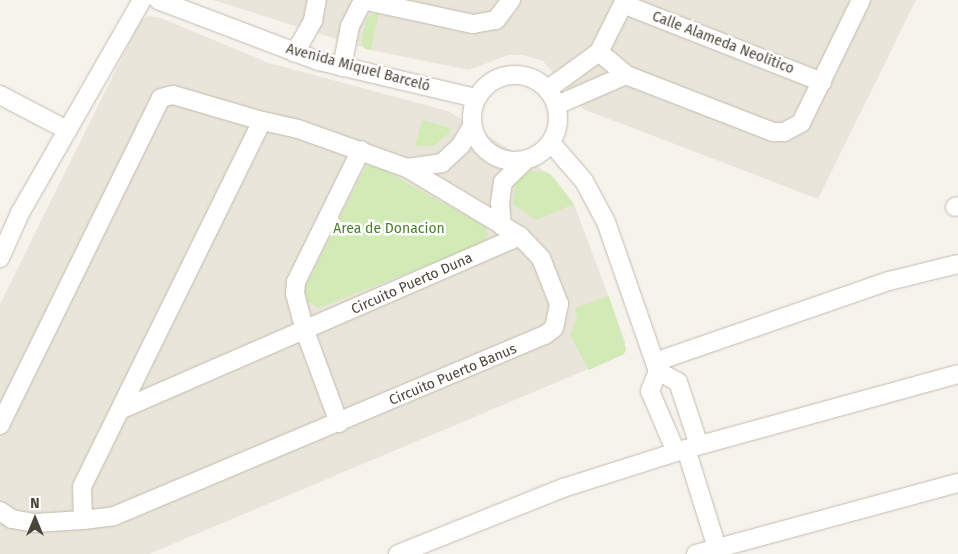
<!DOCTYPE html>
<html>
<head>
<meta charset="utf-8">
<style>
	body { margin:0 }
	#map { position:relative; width:958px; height:554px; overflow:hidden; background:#f6f3ec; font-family:"Fira Sans",sans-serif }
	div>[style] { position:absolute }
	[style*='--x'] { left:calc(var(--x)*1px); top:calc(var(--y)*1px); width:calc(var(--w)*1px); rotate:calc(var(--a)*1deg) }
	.residential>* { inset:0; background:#eae5da }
	.green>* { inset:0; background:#d2eab5 }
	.roads { filter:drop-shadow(0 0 1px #c2bbae) drop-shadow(0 0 1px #c2bbae) }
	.minor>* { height:18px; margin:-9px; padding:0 9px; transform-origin:9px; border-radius:9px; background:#fff }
	.minor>.ring { margin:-9px; padding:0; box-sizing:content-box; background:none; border:18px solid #fff; border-radius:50% }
	span { translate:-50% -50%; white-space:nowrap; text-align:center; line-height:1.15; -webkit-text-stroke:5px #fff; paint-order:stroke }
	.street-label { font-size:14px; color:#4b4439 }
	.park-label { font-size:14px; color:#4a7f2a }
	.north { position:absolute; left:10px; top:494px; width:50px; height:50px; -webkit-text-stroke:4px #fff; paint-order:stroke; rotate:0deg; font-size:14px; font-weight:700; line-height:20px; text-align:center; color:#4b4439 }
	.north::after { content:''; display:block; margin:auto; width:18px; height:22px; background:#4b4439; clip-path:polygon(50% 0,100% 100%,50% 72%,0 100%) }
</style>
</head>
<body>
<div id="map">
	<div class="residential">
		<div style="clip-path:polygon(213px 0,916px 0,818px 199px,583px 109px,543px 61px,523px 55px,508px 55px,469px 70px,371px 50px)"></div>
		<div style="clip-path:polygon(149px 16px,161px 18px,269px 63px,448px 111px,553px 176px,574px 204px,625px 341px,624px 354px,149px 554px,0 554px,0 304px,140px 21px)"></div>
	</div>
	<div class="green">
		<div style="clip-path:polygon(379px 12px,371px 50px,365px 49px,361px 41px,367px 17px)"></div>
		<div style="clip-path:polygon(422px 120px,451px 128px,450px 132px,434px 146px,415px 146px)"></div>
		<div style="clip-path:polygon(375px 165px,486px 227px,488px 236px,481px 244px,319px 308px,307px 301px,305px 288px,366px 166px)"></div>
		<div style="clip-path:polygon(531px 171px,549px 173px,574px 204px,536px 220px,513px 204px,515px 182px)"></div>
		<div style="clip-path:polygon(609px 296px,626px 349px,624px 354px,589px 370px,570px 335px,577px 318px,575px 308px)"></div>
	</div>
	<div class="roads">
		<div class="minor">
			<div style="--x:158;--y:0;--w:172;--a:20.8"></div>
			<div style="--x:319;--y:61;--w:161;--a:13.3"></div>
			<div style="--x:362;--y:0;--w:114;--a:12.2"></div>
			<div style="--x:473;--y:24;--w:23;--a:-10"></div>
			<div style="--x:496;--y:20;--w:25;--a:-53"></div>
			<div style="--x:623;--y:4;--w:214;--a:21.4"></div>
			<div style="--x:599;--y:52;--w:35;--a:40"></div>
			<div style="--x:626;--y:75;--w:158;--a:21.2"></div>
			<div style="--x:773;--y:132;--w:11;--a:0"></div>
			<div style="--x:784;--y:132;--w:19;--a:-28"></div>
			<div style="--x:801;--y:123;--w:137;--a:-64"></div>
			<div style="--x:295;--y:53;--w:38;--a:-61"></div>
			<div style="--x:313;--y:20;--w:20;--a:-79"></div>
			<div style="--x:342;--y:67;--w:42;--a:-79"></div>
			<div style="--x:350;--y:26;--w:29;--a:-63"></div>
			<div class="ring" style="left:472px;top:75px;width:68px;height:68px"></div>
			<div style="--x:548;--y:89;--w:63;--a:-36"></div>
			<div style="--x:599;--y:52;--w:58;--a:-63.4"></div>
			<div style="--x:0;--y:95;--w:76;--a:27.6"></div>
			<div style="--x:557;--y:105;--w:75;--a:-23.5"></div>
			<div style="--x:551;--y:143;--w:50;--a:49"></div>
			<div style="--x:584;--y:181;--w:47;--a:61.8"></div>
			<div style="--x:606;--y:222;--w:158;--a:70.8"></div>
			<div style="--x:658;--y:371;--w:22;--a:112"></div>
			<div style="--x:650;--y:391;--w:66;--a:66.9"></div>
			<div style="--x:407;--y:168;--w:35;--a:-8"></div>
			<div style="--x:442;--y:163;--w:26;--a:-43"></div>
			<div style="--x:461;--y:145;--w:22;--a:-60"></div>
			<div style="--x:955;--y:207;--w:3;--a:-18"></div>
			<div style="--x:502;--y:226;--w:23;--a:-95"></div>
			<div style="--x:500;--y:203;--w:21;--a:-82"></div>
			<div style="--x:503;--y:182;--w:30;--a:-44"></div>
			<div style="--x:0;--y:258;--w:49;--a:-66"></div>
			<div style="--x:20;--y:213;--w:245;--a:-60.2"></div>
			<div style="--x:655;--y:362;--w:248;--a:-19.1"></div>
			<div style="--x:889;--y:281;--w:71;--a:-13.8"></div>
			<div style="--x:658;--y:371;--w:23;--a:29"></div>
			<div style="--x:678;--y:382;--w:66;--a:71.6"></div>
			<div style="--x:122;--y:409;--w:434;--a:-23.5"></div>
			<div style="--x:339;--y:423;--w:98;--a:-110.3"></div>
			<div style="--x:305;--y:331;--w:38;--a:-105"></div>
			<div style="--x:295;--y:294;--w:12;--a:-85"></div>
			<div style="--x:296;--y:282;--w:147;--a:-63.8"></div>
			<div style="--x:0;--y:425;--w:364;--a:-63.8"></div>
			<div style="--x:161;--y:98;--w:12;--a:-14"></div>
			<div style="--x:173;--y:95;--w:93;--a:16.3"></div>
			<div style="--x:686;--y:449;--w:282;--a:-15.4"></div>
			<div style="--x:0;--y:511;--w:14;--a:34"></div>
			<div style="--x:12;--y:519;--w:23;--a:10"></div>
			<div style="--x:35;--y:523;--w:48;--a:-3.6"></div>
			<div style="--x:83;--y:520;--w:31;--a:-7"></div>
			<div style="--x:114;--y:516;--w:467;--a:-22.8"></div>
			<div style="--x:545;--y:335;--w:11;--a:-38"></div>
			<div style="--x:554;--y:328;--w:25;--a:-78"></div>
			<div style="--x:559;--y:304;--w:49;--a:-111.4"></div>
			<div style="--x:541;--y:258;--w:30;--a:-134"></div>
			<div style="--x:520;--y:236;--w:132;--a:-149"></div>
			<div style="--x:407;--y:168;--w:116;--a:-160.3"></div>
			<div style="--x:298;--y:129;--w:37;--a:-167"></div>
			<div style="--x:262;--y:121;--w:408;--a:116.2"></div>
			<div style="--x:82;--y:487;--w:33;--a:88"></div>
			<div style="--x:398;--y:554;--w:178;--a:-21.8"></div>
			<div style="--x:563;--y:488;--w:129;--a:-17.6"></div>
			<div style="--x:686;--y:449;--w:104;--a:72.6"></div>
			<div style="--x:696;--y:554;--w:271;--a:-15.2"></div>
		</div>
	</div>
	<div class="street-label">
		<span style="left:723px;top:43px;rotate:21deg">Calle Alameda Neolitico</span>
		<span style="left:358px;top:68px;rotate:15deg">Avenida Miquel Barceló</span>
		<span style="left:412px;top:284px;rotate:-24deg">Circuito Puerto Duna</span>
		<span style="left:453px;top:375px;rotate:-23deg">Circuito Puerto Banus</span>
	</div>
	<div class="park-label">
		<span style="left:389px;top:229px">Area de Donacion</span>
	</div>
	<div class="north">N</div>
</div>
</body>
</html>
